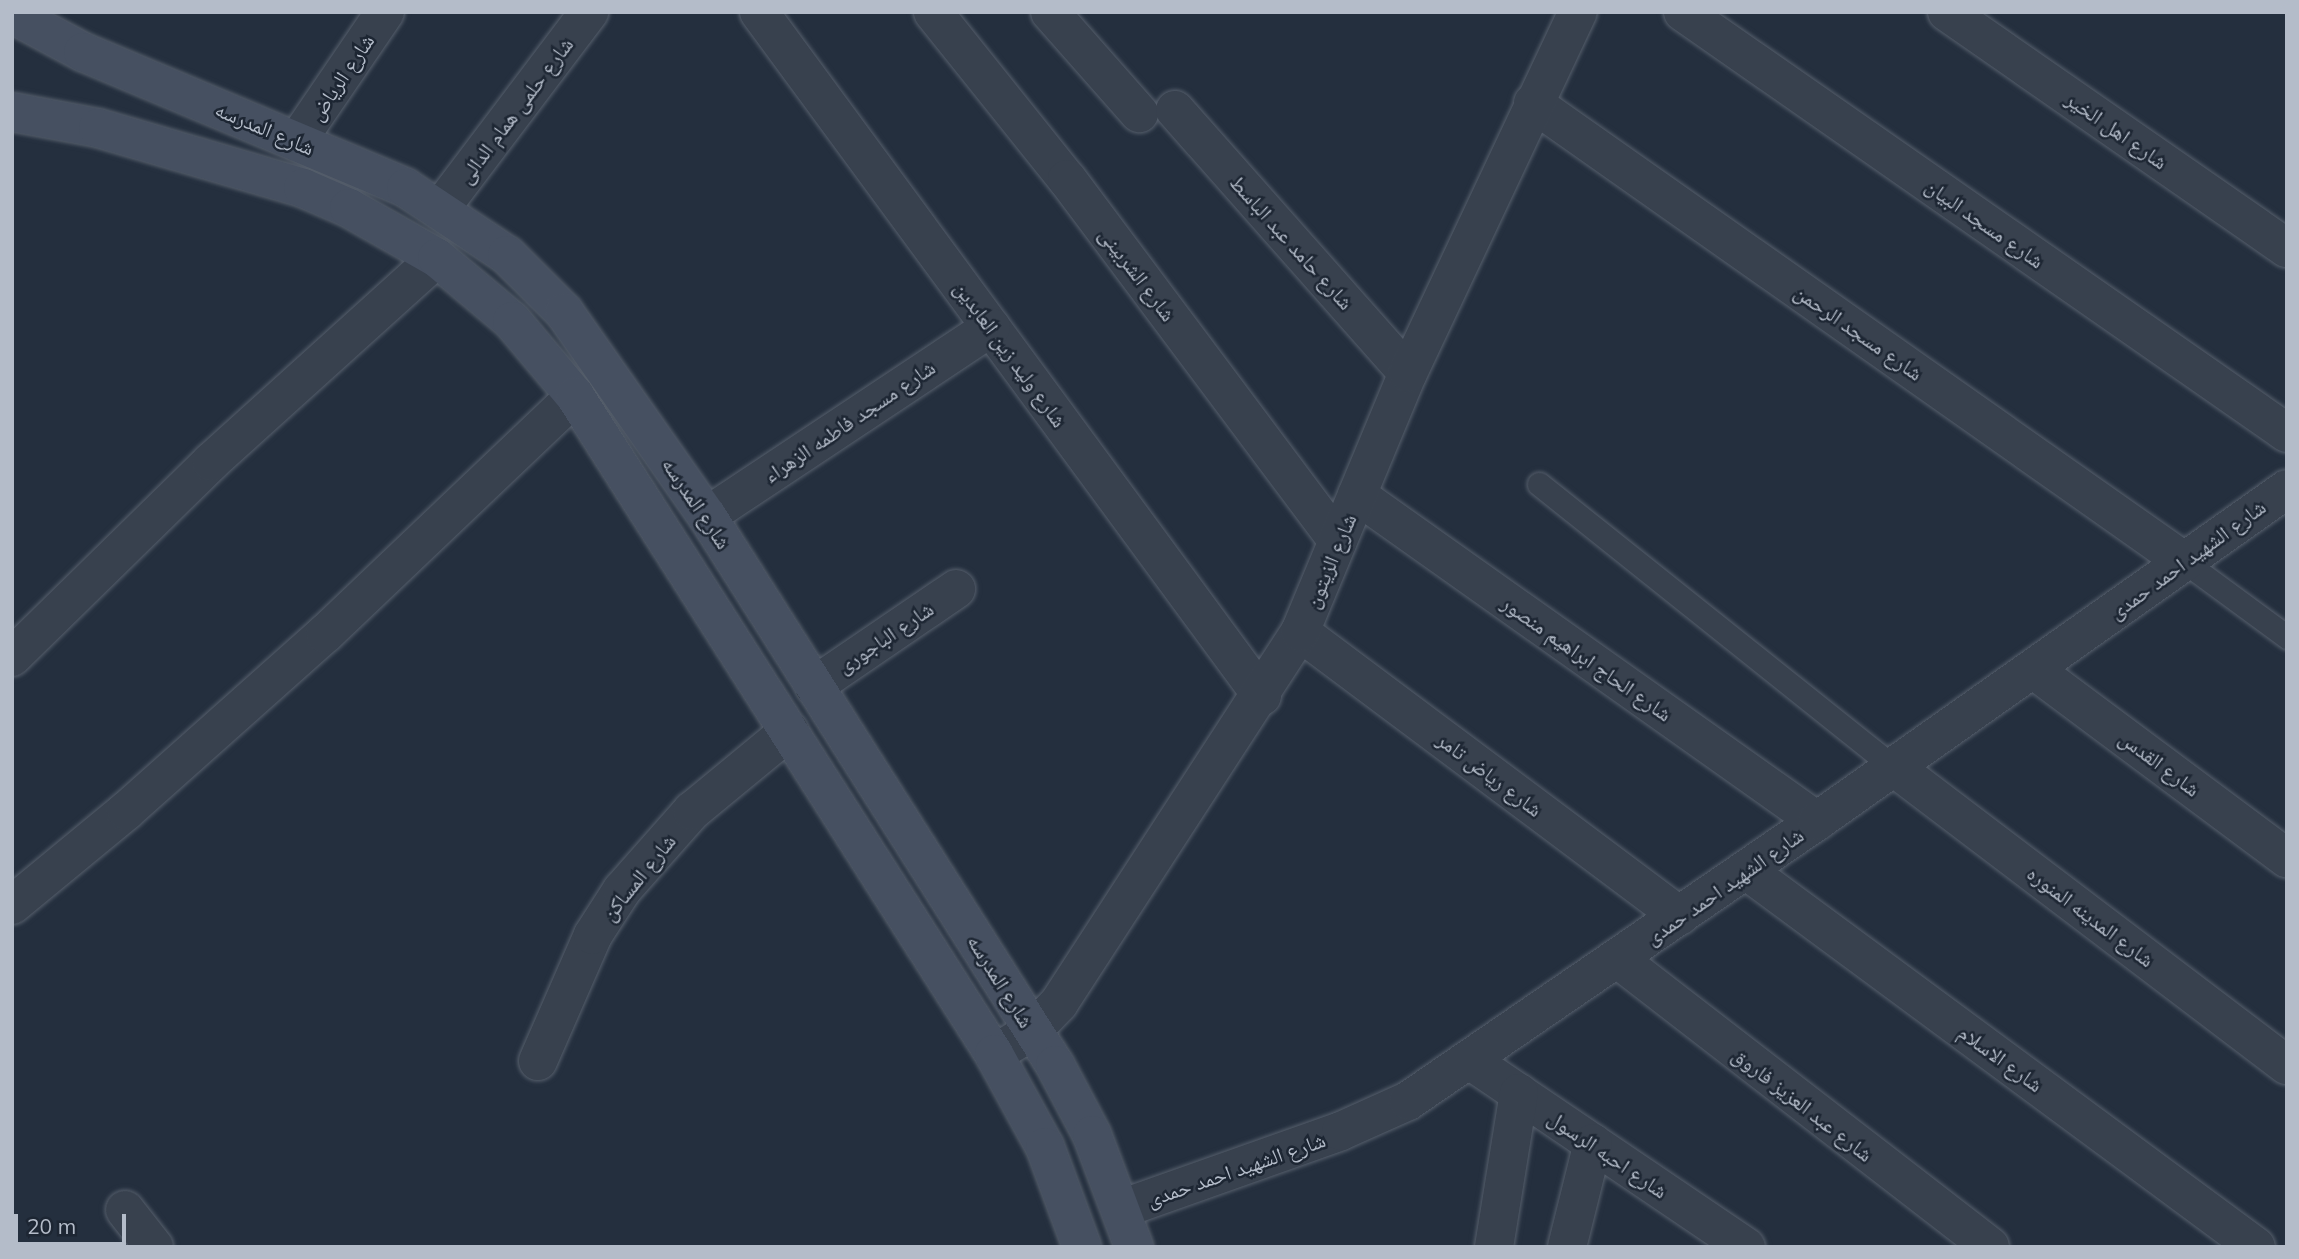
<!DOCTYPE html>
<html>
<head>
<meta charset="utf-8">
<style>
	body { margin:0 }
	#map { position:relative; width:2299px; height:1259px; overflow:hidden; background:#242f3e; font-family:Mulish,"Noto Naskh Arabic",sans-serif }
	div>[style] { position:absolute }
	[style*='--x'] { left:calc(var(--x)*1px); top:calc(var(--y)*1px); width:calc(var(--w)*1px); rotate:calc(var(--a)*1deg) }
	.roads { filter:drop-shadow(0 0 2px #565f6c) drop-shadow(0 0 2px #565f6c) }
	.lane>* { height:23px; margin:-11.5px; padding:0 11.5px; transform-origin:11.5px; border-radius:11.5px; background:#38414e }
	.street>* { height:38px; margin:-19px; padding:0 19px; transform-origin:19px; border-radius:19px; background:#38414e }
	.secondary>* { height:38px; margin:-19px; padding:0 19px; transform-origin:19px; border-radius:19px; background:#465061 }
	span { translate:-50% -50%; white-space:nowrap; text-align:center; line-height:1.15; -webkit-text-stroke:5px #1d2633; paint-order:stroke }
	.street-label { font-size:21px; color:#b4bcc9 }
	.frame { position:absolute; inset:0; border:14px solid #b4bcc9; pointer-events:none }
	.scale { position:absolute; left:14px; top:1214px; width:112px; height:32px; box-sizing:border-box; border:4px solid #b4bcc9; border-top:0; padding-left:9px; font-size:21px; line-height:24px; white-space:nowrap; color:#b4bcc9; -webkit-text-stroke:5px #1d2633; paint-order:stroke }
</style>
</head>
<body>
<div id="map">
	<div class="roads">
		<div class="lane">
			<div style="--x:1539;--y:484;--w:454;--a:38.6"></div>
			<div style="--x:2185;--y:562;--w:127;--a:36.3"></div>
		</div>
		<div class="street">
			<div style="--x:759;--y:12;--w:849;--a:53.67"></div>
			<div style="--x:933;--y:12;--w:214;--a:51.3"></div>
			<div style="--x:1067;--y:179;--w:452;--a:53.2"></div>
			<div style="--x:1050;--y:12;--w:135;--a:48.6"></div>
			<div style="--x:1683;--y:12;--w:736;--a:34.88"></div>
			<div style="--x:1947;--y:12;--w:414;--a:34.8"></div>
			<div style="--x:1533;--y:103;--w:797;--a:35.15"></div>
			<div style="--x:1175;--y:110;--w:351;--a:48.5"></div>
			<div style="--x:297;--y:141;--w:156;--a:-55.7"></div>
			<div style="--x:441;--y:208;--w:246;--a:-52.9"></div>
			<div style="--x:1357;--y:495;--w:564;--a:35.33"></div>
			<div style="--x:707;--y:516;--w:341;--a:-33.6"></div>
			<div style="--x:1300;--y:632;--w:474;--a:36.8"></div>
			<div style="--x:12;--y:657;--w:279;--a:-44.4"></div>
			<div style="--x:211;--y:462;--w:304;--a:-42.1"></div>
			<div style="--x:2033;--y:669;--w:317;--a:36.7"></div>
			<div style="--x:814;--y:686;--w:172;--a:-34.3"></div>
			<div style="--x:1894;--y:767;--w:493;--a:37.2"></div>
			<div style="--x:1746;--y:870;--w:634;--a:36.47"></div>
			<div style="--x:12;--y:905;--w:148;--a:-39.5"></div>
			<div style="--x:126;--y:811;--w:266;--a:-41.7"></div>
			<div style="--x:325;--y:634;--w:345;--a:-43.6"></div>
			<div style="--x:1618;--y:959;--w:470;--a:37.7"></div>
			<div style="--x:994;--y:1054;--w:44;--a:-31.2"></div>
			<div style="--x:1032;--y:1031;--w:39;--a:-46"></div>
			<div style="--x:1059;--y:1003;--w:442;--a:-57"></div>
			<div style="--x:1300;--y:632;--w:281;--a:-67.4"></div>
			<div style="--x:1408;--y:373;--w:399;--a:-64.8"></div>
			<div style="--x:538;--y:1061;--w:137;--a:-66.4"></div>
			<div style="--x:593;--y:935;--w:54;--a:-57.2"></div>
			<div style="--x:622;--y:890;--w:106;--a:-48.5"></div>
			<div style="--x:692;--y:811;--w:126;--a:-39.5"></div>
			<div style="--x:1471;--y:1061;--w:332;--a:34.1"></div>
			<div style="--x:1121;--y:1209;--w:233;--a:-19.5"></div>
			<div style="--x:1341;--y:1131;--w:73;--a:-24.1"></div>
			<div style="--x:1408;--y:1101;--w:496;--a:-34.4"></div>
			<div style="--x:1817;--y:821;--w:575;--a:-35.24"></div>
			<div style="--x:125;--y:1210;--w:47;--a:51.9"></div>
			<div style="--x:1494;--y:1247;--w:156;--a:-80.8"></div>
			<div style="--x:1567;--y:1247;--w:107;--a:-76"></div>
		</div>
		<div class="secondary">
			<div style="--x:12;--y:14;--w:81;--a:28.2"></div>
			<div style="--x:83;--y:52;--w:350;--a:22.8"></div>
			<div style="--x:406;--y:188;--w:121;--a:33.6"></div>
			<div style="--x:507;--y:255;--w:81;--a:45"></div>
			<div style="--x:564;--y:312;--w:249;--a:55"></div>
			<div style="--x:707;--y:516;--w:650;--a:57.63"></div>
			<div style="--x:1055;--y:1065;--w:79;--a:62.1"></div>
			<div style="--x:1092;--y:1135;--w:120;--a:69.4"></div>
			<div style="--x:12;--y:112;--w:87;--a:10.5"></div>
			<div style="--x:98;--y:128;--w:214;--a:16.3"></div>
			<div style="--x:303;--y:188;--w:50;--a:23.5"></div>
			<div style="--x:349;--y:208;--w:101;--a:29.6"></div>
			<div style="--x:437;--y:258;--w:98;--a:40"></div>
			<div style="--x:512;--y:321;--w:98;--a:50"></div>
			<div style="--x:575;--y:396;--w:780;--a:57.51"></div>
			<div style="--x:994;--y:1054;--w:106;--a:61.3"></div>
			<div style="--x:1045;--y:1147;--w:107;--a:69.7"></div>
		</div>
	</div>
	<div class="street-label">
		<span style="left:341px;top:77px;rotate:-56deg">شارع الرياض</span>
		<span style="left:515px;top:110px;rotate:-53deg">شارع حلمى همام الدالى</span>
		<span style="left:265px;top:128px;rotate:23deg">شارع المدرسه</span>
		<span style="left:2117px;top:130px;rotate:35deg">شارع اهل الخير</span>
		<span style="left:1985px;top:223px;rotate:35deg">شارع مسجد البيان</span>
		<span style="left:1292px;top:242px;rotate:48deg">شارع حامد عبد الباسط</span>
		<span style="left:1138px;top:274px;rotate:53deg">شارع الشربينى</span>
		<span style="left:1859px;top:332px;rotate:35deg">شارع مسجد الرحمن</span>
		<span style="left:1011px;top:354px;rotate:54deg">شارع وليد زين العابدين</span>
		<span style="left:849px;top:421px;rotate:-34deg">شارع مسجد فاطمه الزهراء</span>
		<span style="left:697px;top:503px;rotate:56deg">شارع المدرسه</span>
		<span style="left:2187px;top:559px;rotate:-36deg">شارع الشهيد احمد حمدى</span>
		<span style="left:1330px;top:561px;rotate:-67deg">شارع الزيتون</span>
		<span style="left:885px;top:637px;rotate:-34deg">شارع الباجورى</span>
		<span style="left:1587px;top:658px;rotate:35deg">شارع الحاج ابراهيم منصور</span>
		<span style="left:2160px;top:763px;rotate:37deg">شارع القدس</span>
		<span style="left:1490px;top:774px;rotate:37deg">شارع رياض تامر</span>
		<span style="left:638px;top:877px;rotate:-51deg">شارع المساكن</span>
		<span style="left:1724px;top:886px;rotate:-35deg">شارع الشهيد احمد حمدى</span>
		<span style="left:2091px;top:916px;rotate:37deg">شارع المدينه المنوره</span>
		<span style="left:1001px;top:981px;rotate:58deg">شارع المدرسه</span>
		<span style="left:2001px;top:1058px;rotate:36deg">شارع الاسلام</span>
		<span style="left:1803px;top:1104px;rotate:38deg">شارع عبد العزيز فاروق</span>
		<span style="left:1608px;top:1154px;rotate:34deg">شارع احبه الرسول</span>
		<span style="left:1236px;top:1169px;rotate:-19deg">شارع الشهيد احمد حمدى</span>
	</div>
	<div class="frame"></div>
	<div class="scale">20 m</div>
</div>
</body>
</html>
